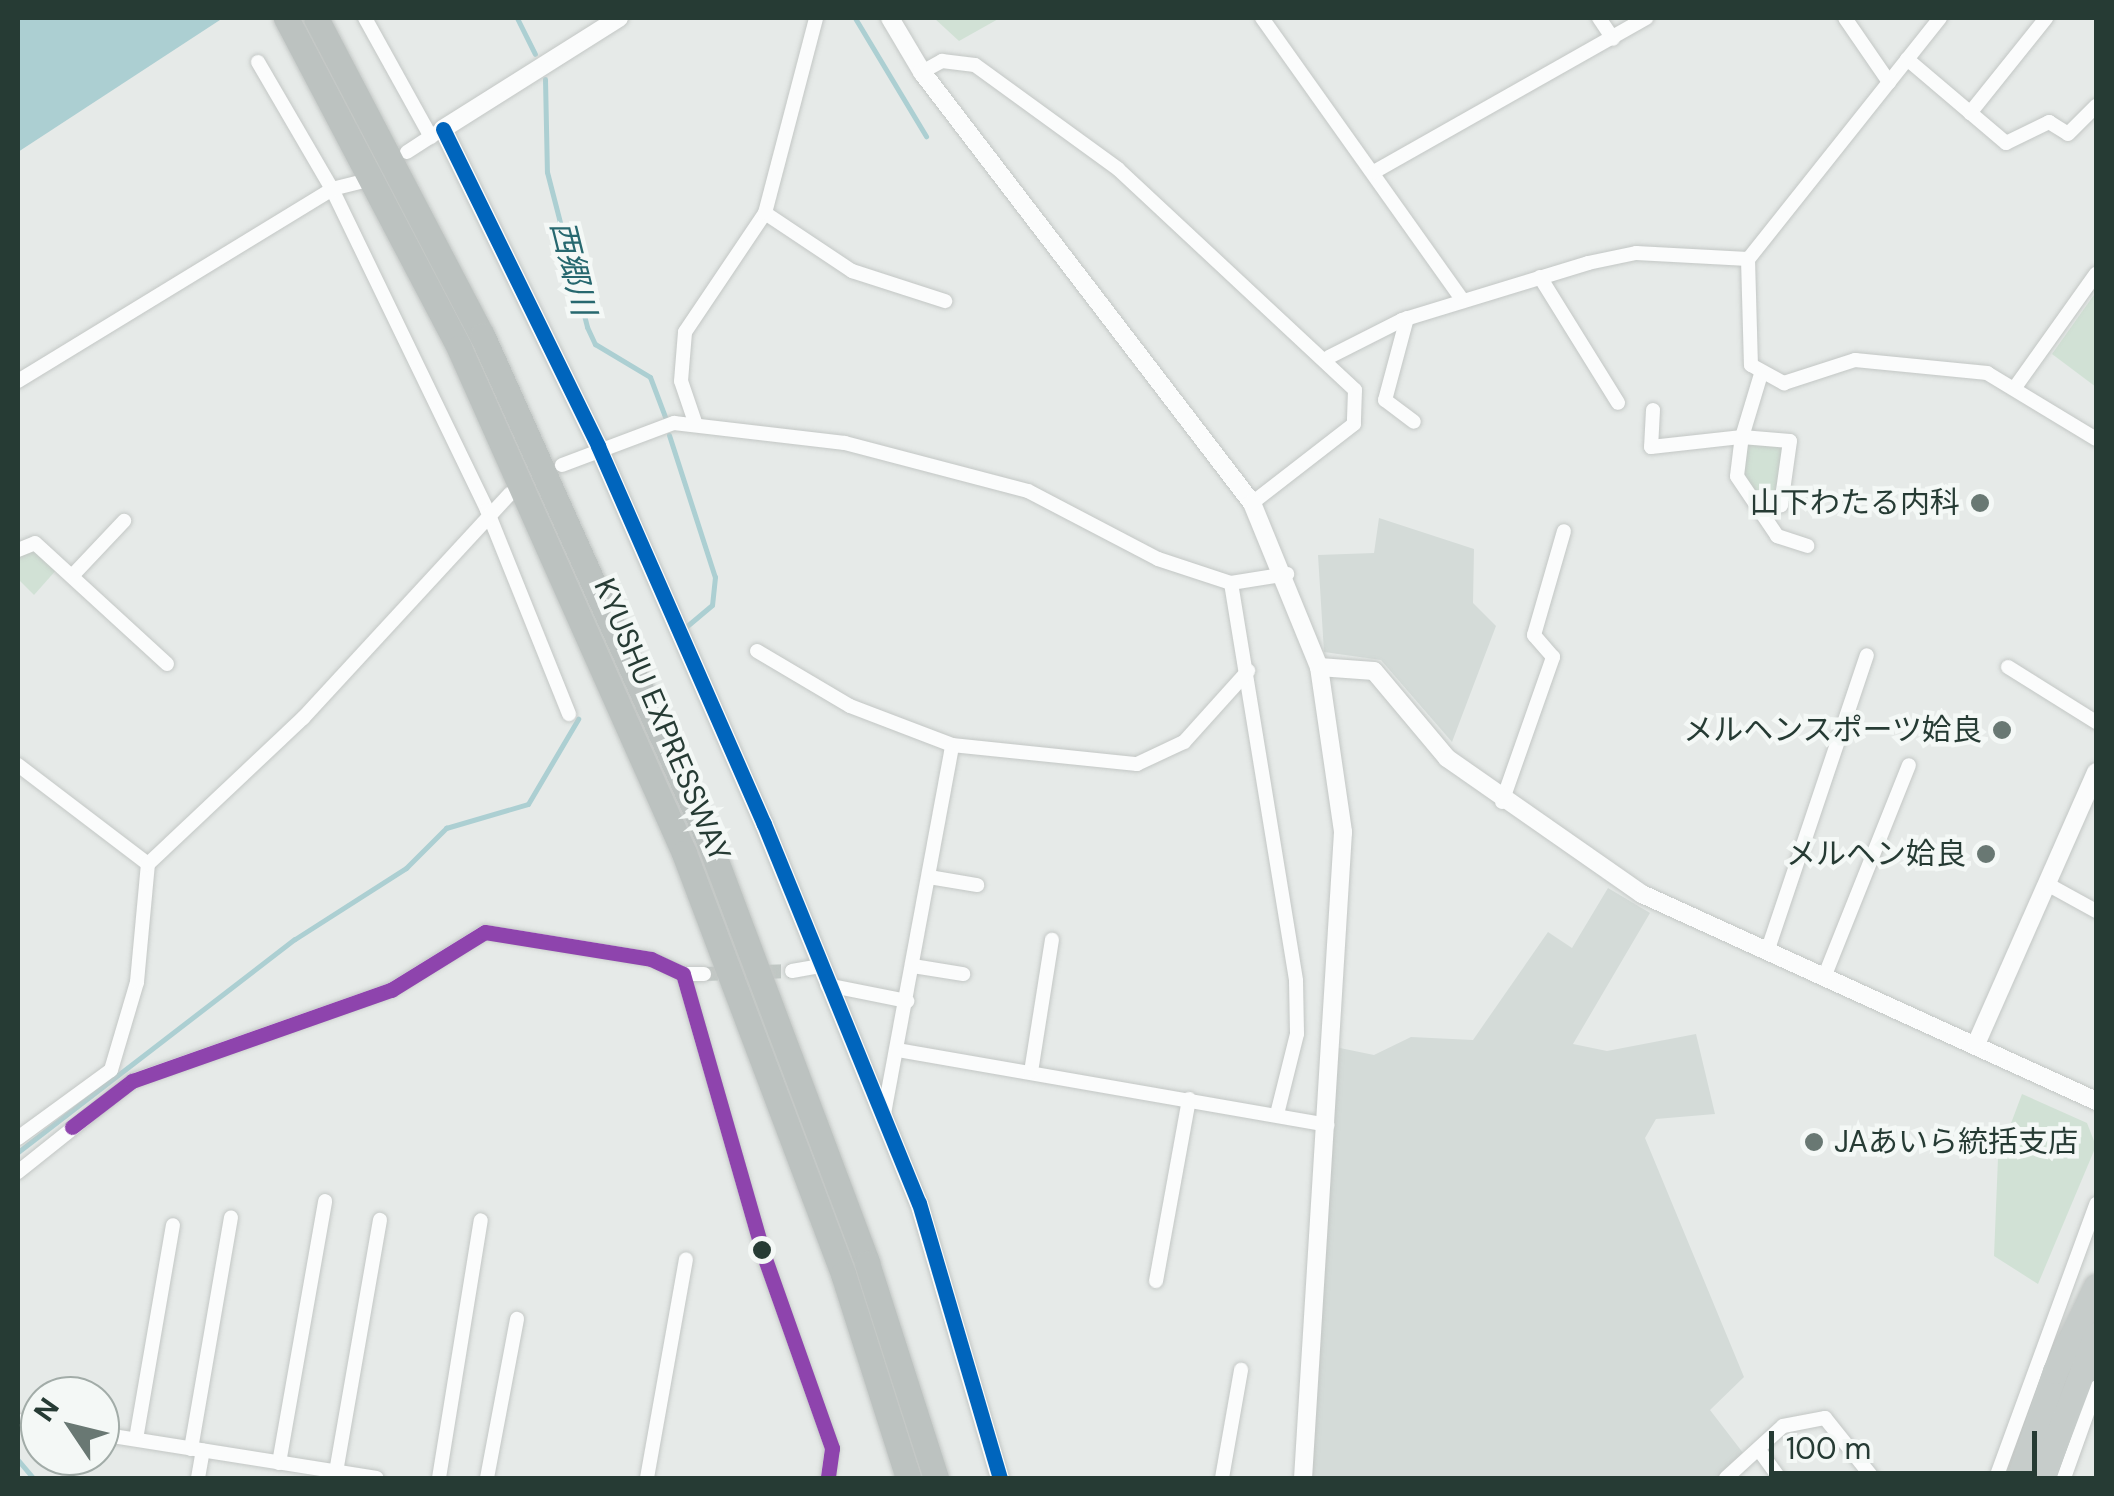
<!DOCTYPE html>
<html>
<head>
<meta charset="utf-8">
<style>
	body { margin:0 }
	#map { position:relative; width:2114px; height:1496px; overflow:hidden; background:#e6eae8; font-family:"DM Sans","Noto Sans JP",sans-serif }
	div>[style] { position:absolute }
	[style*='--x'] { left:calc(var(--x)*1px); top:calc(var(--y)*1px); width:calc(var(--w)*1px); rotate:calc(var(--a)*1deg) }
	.built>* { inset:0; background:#d4dbd8 }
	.green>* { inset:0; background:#d1e1d5 }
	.water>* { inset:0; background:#accfd2 }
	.stream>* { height:5px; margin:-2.5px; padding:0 2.5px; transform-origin:2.5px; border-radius:2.5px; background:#accfd2 }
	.minor-tunnel>* { height:14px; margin-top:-7px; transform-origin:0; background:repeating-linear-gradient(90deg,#c0c7c4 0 14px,transparent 0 21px) }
	.roads { filter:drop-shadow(0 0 2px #c3c7c5) drop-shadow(0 0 2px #c3c7c5) }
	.minor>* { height:14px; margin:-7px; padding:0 7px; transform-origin:7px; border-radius:7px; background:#fbfcfc }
	.tertiary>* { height:18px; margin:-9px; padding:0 9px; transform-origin:9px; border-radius:9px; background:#fbfcfc }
	.trunk>* { height:25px; margin:-12.5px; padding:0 12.5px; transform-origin:12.5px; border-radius:12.5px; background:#c6ccca }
	.motorway>* { height:25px; margin:-12.5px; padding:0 12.5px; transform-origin:12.5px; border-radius:12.5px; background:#bcc2c0 }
	.bus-1>* { height:15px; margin:-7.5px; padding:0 7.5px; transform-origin:7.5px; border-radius:7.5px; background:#0065bd }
	.bus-2>* { height:15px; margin:-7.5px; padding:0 7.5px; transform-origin:7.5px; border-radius:7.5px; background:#8e44ad }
	.dots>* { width:28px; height:28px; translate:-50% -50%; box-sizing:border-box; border:5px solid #f4f8f6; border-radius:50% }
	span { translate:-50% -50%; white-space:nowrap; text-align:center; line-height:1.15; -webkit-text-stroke:9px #f4f8f6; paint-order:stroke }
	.poi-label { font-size:30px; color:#263b34 }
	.right { translate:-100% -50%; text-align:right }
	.left { translate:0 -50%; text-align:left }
	.street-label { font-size:30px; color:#263b34 }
	.water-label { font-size:32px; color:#27686f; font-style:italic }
	.frame { position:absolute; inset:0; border:20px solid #263b34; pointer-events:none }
	.north { position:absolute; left:20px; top:1376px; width:100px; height:100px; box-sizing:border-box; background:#f4f8f6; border:2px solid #a2aca8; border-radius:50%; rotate:305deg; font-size:28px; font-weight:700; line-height:40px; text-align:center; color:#263b34 }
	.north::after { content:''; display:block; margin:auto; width:35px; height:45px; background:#697873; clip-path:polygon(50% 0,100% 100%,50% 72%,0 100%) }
	.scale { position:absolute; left:1769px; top:1431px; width:268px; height:45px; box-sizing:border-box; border:5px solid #263b34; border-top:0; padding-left:12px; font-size:30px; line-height:35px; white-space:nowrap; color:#263b34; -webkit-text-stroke:8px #f4f8f6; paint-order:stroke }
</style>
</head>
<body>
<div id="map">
	<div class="built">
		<div style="clip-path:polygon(1379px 518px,1474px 549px,1473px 603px,1496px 626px,1452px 742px,1381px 660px,1324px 652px,1318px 555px,1374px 553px)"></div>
		<div style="clip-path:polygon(1608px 888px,1650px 913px,1573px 1044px,1607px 1051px,1696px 1034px,1715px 1114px,1656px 1119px,1645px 1138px,1744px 1377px,1710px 1410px,1747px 1458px,1726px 1478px,1303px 1478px,1335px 1047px,1374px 1055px,1411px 1037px,1473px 1040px,1548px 932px,1572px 948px)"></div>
	</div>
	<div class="green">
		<div style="clip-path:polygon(934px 18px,1000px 18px,959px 41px)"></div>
		<div style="clip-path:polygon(2096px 292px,2096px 387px,2052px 354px)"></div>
		<div style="clip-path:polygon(1743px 439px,1786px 444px,1780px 500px,1759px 498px,1740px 473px)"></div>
		<div style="clip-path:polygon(34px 548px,58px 568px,34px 595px,18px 579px,18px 556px)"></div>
		<div style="clip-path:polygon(2022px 1094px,2087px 1123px,2096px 1146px,2038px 1284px,1994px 1256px,1998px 1158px)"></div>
	</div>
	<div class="water">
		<div style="clip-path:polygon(18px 18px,223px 18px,18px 152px)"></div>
	</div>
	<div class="stream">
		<div style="--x:517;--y:18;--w:40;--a:63.4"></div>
		<div style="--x:855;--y:18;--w:138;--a:59"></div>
		<div style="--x:545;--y:79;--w:93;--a:88.8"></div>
		<div style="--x:547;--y:172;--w:160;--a:75.5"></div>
		<div style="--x:587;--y:327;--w:19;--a:65"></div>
		<div style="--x:595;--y:344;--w:64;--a:31"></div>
		<div style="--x:650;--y:377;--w:48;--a:69.3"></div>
		<div style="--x:669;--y:435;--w:149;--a:72.1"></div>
		<div style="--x:715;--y:577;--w:28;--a:96"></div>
		<div style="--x:712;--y:605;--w:33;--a:140"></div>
		<div style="--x:18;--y:1152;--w:349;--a:-37.6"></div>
		<div style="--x:295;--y:939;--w:132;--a:-32.6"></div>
		<div style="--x:406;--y:868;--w:57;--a:-45"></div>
		<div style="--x:446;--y:828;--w:85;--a:-16.3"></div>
		<div style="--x:528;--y:804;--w:99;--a:-59.5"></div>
		<div style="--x:18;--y:1460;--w:23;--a:50"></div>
	</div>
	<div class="minor-tunnel">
		<div style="--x:704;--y:974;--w:88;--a:-2"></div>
	</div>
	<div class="roads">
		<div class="minor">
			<div style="--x:365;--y:18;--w:136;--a:61"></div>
			<div style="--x:1262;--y:18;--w:347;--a:54.6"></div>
			<div style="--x:1599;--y:18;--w:25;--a:56"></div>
			<div style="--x:1845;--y:18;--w:78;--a:55.5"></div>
			<div style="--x:1940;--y:18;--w:308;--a:128.5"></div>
			<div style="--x:1748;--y:259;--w:106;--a:88.4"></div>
			<div style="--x:1751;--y:365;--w:38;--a:29"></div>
			<div style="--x:1784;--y:383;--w:75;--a:-17.9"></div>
			<div style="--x:1855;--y:360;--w:133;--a:5.6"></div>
			<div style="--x:1987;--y:373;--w:127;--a:31.2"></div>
			<div style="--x:1907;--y:59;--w:130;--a:40.3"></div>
			<div style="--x:2006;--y:143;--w:48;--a:-26"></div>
			<div style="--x:2049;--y:122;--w:22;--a:32"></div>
			<div style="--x:2068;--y:134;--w:40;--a:-45"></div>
			<div style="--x:258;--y:62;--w:147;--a:59.8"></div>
			<div style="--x:332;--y:189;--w:356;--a:64.2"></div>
			<div style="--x:487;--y:510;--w:220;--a:68.1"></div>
			<div style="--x:922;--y:72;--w:23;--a:-29"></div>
			<div style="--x:942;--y:61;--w:33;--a:7"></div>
			<div style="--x:975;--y:65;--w:177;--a:36"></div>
			<div style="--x:1118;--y:169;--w:324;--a:43"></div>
			<div style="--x:1355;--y:390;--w:34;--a:92"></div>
			<div style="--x:1354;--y:424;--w:129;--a:142.2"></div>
			<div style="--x:1970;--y:113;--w:122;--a:-51.3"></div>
			<div style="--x:407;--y:152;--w:37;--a:-33"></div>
			<div style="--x:1374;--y:172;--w:313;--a:-29.5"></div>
			<div style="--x:765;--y:213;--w:105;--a:33.7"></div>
			<div style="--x:852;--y:271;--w:98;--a:17.9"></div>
			<div style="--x:1540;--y:277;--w:148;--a:58.2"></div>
			<div style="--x:1407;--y:318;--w:85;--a:105"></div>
			<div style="--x:1385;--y:400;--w:36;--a:37"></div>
			<div style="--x:1329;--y:357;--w:82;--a:-26.9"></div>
			<div style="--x:1402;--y:320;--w:195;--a:-17"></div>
			<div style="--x:1588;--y:263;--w:49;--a:-11.8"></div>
			<div style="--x:1636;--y:253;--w:112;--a:3.1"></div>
			<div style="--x:18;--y:381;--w:368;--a:-31.4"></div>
			<div style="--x:332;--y:189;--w:30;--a:-14"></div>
			<div style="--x:2016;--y:386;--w:138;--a:-54.5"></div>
			<div style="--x:1653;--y:410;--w:37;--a:93"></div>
			<div style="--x:1651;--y:447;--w:92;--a:-6.3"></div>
			<div style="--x:1742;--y:437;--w:48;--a:4.8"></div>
			<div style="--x:1790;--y:441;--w:65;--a:98"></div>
			<div style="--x:1781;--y:505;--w:26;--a:-176"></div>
			<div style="--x:1755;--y:503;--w:32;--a:-124"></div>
			<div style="--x:1737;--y:476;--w:39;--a:-83"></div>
			<div style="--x:1742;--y:437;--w:66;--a:-73.2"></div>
			<div style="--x:696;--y:425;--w:46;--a:-108.8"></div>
			<div style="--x:681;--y:381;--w:49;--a:-85.3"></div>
			<div style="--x:685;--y:332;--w:143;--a:-56.1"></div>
			<div style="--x:765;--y:213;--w:202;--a:-75.3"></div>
			<div style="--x:562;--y:465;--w:120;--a:-20.6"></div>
			<div style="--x:674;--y:423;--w:172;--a:6.7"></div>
			<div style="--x:845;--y:443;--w:189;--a:14.7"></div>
			<div style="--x:1028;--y:491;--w:147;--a:27.6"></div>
			<div style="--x:1158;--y:559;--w:77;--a:18.2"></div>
			<div style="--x:1231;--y:583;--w:57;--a:-9.1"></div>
			<div style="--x:1755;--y:503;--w:40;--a:56"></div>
			<div style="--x:1777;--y:536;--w:32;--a:18"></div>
			<div style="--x:18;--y:550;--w:18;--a:-22"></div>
			<div style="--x:35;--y:543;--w:179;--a:42.5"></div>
			<div style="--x:72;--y:576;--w:76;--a:-46.6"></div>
			<div style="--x:1231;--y:583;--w:403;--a:80.7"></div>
			<div style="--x:1296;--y:981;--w:53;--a:88.9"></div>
			<div style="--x:1297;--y:1034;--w:82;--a:104"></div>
			<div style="--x:757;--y:651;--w:108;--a:30.6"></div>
			<div style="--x:850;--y:706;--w:109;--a:20.9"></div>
			<div style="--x:2008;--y:667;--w:104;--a:32"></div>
			<div style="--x:18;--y:765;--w:163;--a:37.3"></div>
			<div style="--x:1502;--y:802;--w:154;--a:-70.6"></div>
			<div style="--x:1553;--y:657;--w:29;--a:-131"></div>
			<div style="--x:1534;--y:635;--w:108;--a:-73.9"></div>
			<div style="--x:929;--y:877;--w:49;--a:9.5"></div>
			<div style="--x:2047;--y:884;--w:56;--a:28.9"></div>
			<div style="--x:1767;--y:952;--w:313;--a:-71.4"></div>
			<div style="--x:913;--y:966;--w:51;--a:9.1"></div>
			<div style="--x:792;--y:971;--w:28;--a:-10"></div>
			<div style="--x:683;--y:974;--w:21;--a:0"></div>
			<div style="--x:1825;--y:975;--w:226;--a:-68.2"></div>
			<div style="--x:827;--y:985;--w:82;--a:11.3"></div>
			<div style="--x:898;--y:1050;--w:436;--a:9.9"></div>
			<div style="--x:1031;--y:1072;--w:134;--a:-81"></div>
			<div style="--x:883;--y:1119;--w:380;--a:-79.5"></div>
			<div style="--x:952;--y:745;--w:186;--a:5.9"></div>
			<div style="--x:1137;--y:764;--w:52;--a:-25.1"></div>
			<div style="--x:1184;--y:742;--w:96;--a:-48"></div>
			<div style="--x:18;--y:1138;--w:115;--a:-36.2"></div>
			<div style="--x:111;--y:1070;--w:92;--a:-73.5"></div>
			<div style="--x:137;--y:982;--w:119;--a:-84.7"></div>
			<div style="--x:148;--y:864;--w:213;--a:-43.3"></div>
			<div style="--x:303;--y:718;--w:305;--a:-47.3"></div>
			<div style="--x:18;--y:1172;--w:146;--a:-38.6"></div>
			<div style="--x:132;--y:1081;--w:275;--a:-19.4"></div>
			<div style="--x:391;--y:990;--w:110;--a:-31.7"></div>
			<div style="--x:485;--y:932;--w:168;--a:9.2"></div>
			<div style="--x:651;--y:959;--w:35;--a:25"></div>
			<div style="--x:683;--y:974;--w:293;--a:74"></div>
			<div style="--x:764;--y:1256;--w:204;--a:70.5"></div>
			<div style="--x:832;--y:1448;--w:30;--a:98"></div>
			<div style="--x:1156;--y:1281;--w:185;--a:-79.7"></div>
			<div style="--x:18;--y:1421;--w:22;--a:10"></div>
			<div style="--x:100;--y:1434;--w:280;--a:9"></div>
			<div style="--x:136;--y:1439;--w:217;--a:-80.2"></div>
			<div style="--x:191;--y:1449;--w:235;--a:-80.2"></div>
			<div style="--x:1759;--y:1450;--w:34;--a:54"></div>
			<div style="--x:279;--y:1463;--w:266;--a:-80"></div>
			<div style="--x:336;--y:1472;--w:256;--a:-80.1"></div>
			<div style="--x:198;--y:1478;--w:28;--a:-80"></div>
			<div style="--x:439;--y:1478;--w:261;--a:-80.8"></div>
			<div style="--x:487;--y:1478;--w:162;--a:-79.3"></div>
			<div style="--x:647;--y:1478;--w:222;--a:-79.9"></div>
			<div style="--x:1222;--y:1478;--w:110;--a:-80"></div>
			<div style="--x:1726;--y:1478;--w:77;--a:-42.4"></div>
			<div style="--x:1783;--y:1426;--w:43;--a:-10.8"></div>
			<div style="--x:1825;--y:1418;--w:77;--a:51.3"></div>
			<div style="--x:1996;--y:1478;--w:292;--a:-69.9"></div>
			<div style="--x:2064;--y:1478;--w:96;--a:-70.4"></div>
		</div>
		<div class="tertiary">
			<div style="--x:619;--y:18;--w:208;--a:147.8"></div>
			<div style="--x:443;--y:129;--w:353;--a:63.9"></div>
			<div style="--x:598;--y:446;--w:413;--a:66.3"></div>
			<div style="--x:764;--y:824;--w:409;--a:67.8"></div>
			<div style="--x:919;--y:1203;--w:287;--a:73.6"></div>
			<div style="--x:890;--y:18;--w:63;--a:59.3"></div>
			<div style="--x:922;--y:72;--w:543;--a:52.56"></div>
			<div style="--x:1252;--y:503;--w:177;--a:67.8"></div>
			<div style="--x:1319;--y:667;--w:167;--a:81.7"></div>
			<div style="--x:1343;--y:832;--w:647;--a:93.54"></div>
			<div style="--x:1319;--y:667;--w:55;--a:4.2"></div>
			<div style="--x:1374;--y:671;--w:114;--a:50"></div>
			<div style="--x:1447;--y:758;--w:238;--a:34.9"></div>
			<div style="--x:1642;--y:894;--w:499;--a:24.5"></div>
			<div style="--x:1977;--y:1042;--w:295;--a:-66.2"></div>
		</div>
		<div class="trunk">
			<div style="--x:2019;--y:1478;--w:113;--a:-71.4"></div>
			<div style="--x:2055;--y:1371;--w:94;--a:-64.2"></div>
			<div style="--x:2042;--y:1478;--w:153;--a:-69.3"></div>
		</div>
		<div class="motorway">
			<div style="--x:286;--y:18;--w:373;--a:62.3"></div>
			<div style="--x:459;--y:348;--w:553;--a:65.98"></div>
			<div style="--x:684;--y:853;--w:450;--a:69.3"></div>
			<div style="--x:843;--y:1274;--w:214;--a:72.3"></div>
			<div style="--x:316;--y:18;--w:358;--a:62.4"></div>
			<div style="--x:482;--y:335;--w:552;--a:65.85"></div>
			<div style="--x:708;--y:839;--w:453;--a:69.4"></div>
			<div style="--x:867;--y:1263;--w:226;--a:72.2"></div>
		</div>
	</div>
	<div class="bus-1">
		<div style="--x:443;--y:129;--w:353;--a:63.9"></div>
		<div style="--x:598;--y:446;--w:413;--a:66.3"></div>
		<div style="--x:764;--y:824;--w:409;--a:67.8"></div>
		<div style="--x:919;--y:1203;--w:287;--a:73.6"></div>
	</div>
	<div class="bus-2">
		<div style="--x:72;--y:1127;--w:76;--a:-37.5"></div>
		<div style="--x:132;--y:1081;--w:275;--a:-19.4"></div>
		<div style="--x:391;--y:990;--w:110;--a:-31.7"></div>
		<div style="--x:485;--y:932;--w:168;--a:9.2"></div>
		<div style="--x:651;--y:959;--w:35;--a:25"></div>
		<div style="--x:683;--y:974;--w:293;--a:74"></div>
		<div style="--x:764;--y:1256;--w:204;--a:70.5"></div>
		<div style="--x:832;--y:1448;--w:30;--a:98"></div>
	</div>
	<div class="dots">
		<div style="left:1980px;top:503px;background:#697873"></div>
		<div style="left:2002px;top:730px;background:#697873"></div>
		<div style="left:1986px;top:854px;background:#697873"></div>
		<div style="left:1814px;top:1142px;background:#697873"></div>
		<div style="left:762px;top:1250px;background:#263b34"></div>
	</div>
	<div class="poi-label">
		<span class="right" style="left:1960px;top:503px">山下わたる内科</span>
		<span class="right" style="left:1982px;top:730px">メルヘンスポーツ姶良</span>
		<span class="right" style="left:1966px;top:854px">メルヘン姶良</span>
		<span class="left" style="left:1834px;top:1142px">JAあいら統括支店</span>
	</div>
	<div class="street-label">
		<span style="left:662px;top:720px;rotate:67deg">KYUSHU EXPRESSWAY</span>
	</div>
	<div class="water-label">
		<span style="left:573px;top:268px;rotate:76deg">西郷川</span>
	</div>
	<div class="frame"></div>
	<div class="north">N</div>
	<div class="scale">100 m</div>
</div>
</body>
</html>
